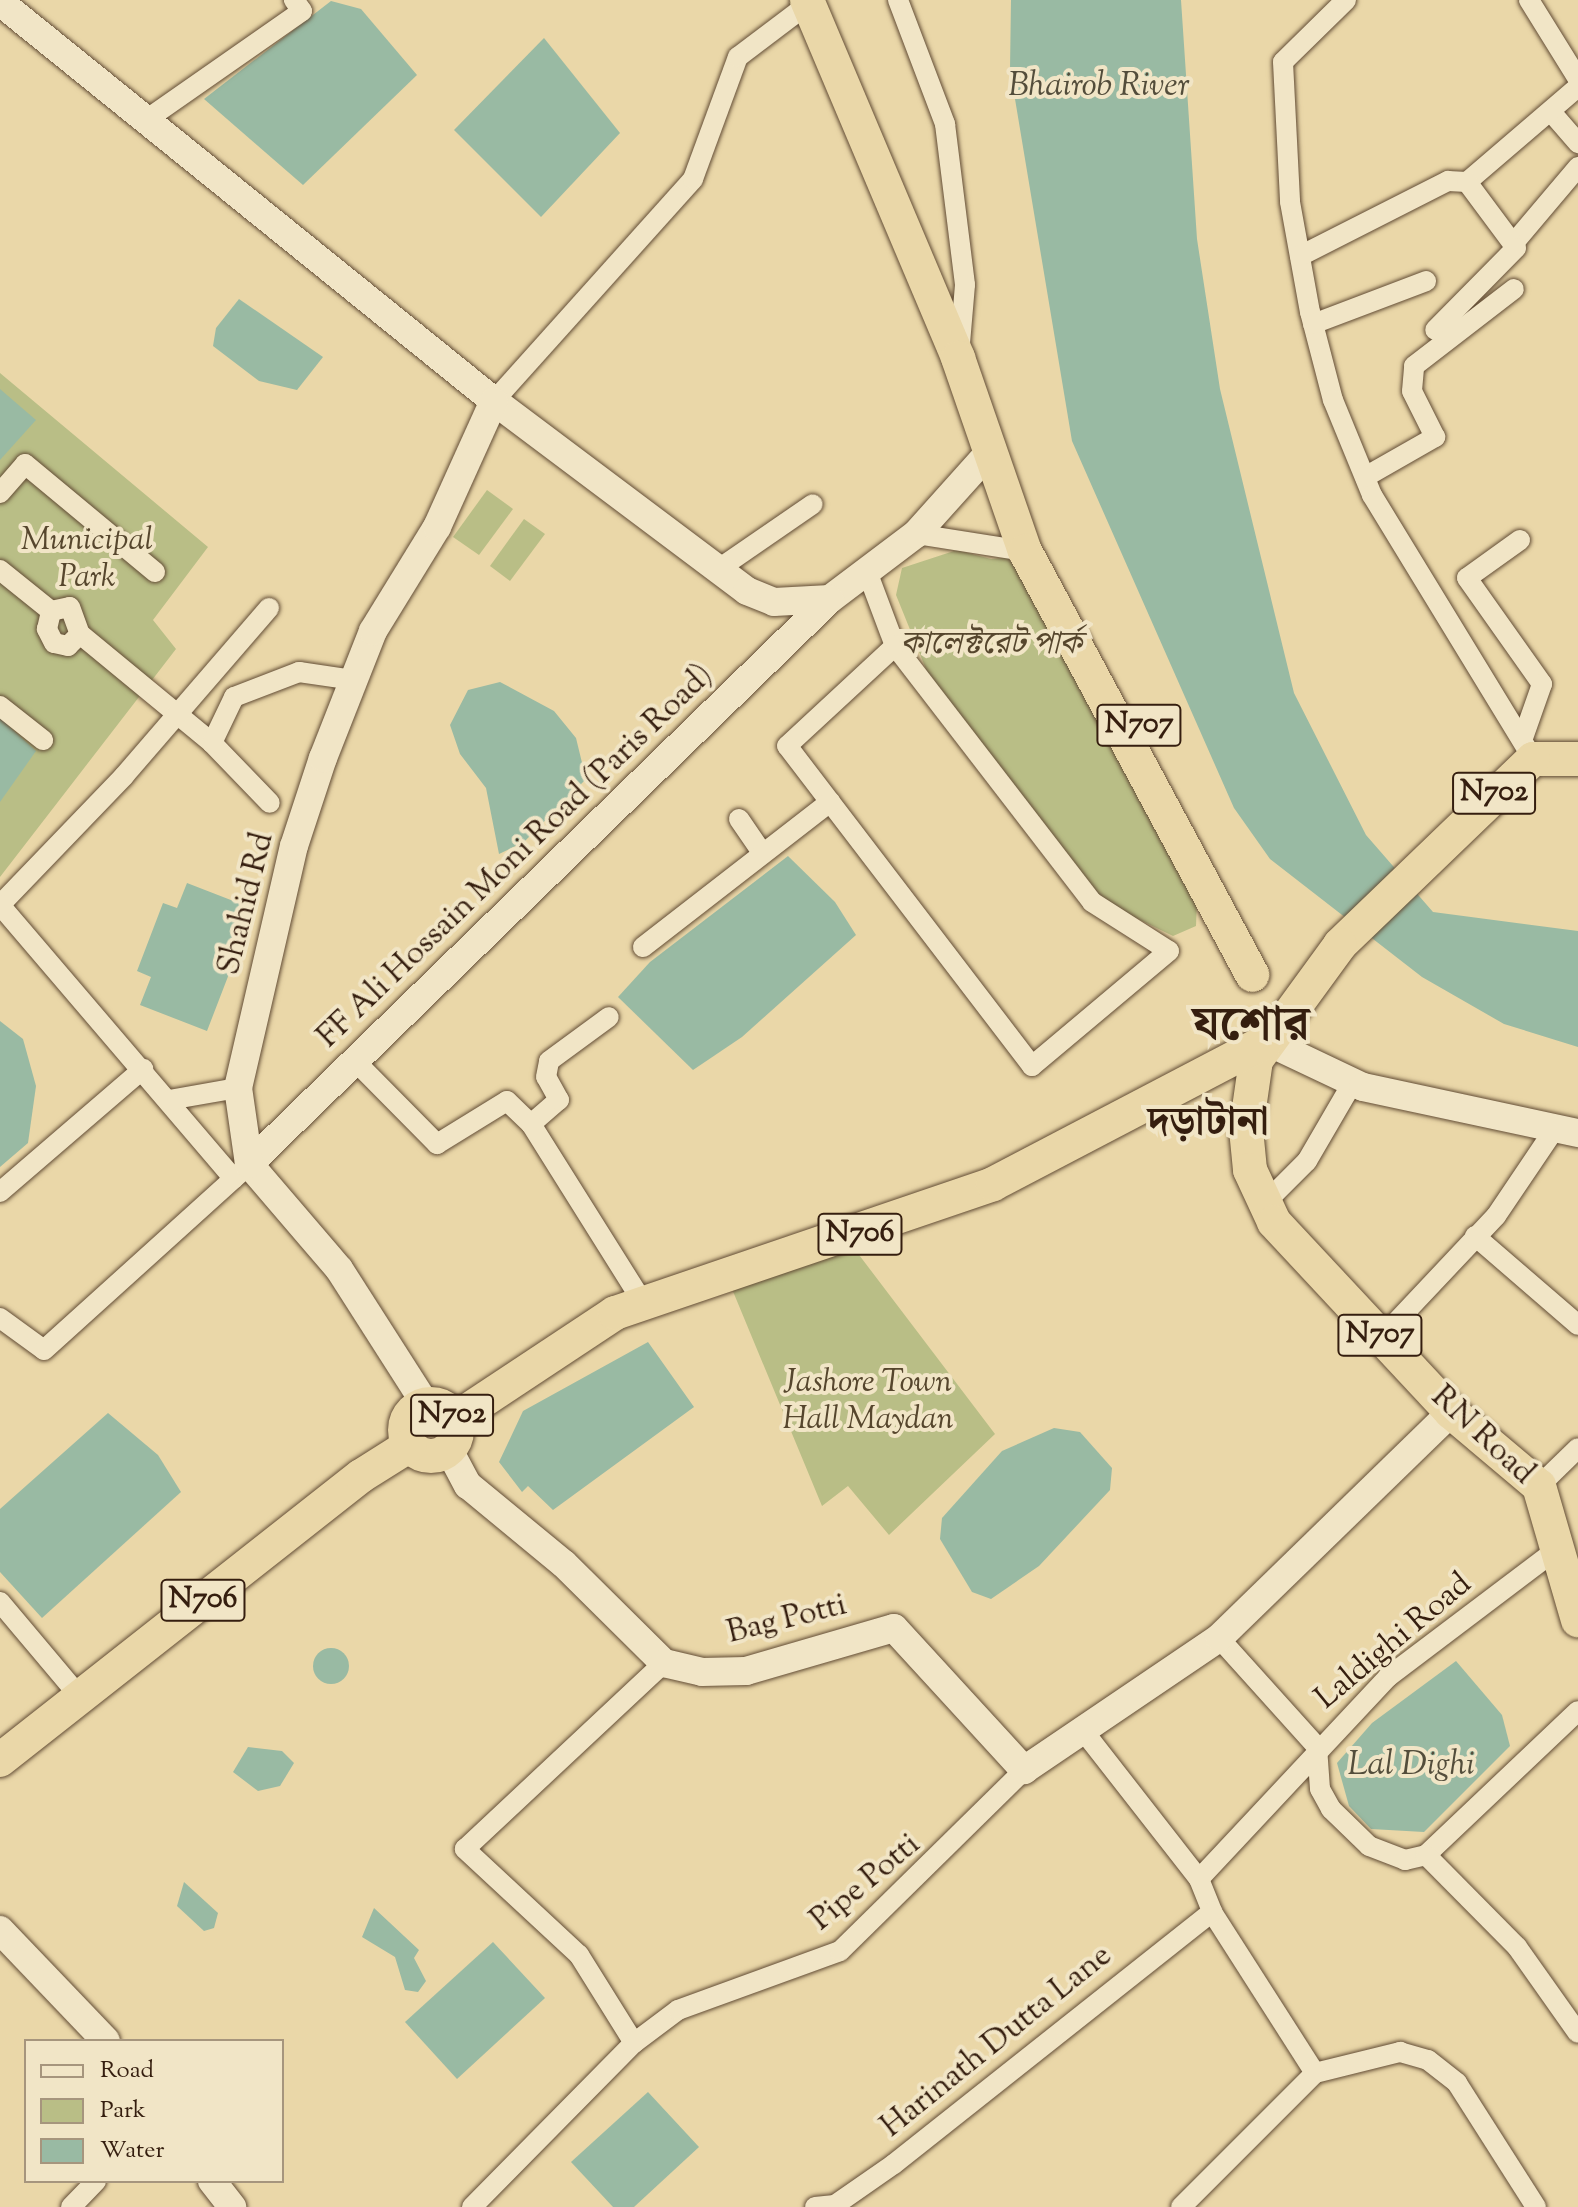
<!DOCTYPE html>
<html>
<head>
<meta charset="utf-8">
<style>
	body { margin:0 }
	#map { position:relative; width:1578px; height:2207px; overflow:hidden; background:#ead7a8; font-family:"Sorts Mill Goudy","Noto Serif Bengali",serif }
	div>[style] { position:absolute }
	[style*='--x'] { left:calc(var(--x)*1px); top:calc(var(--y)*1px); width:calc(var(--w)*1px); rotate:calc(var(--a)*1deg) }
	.green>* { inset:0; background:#b9be86 }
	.water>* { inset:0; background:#99baa3 }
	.round { border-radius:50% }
	.roads { filter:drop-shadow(0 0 2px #624c35) drop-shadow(0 0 2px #624c35) }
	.street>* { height:20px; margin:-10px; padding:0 10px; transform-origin:10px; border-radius:10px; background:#f1e5c6 }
	.secondary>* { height:28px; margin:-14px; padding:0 14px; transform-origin:14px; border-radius:14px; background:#f1e5c6 }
	.highway>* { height:34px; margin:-17px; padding:0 17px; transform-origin:17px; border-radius:17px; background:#ead7a8 }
	.highway>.ring { margin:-17px; padding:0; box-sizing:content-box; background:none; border:34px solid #ead7a8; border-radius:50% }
	span { translate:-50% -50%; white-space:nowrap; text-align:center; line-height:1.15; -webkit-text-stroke:8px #f1e5c6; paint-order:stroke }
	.shield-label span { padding:2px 6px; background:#f1e5c6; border:2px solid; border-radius:6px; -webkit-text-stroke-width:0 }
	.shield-label { font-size:30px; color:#351e0f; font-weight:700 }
	.park-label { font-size:32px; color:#56462d; font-style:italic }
	.street-label { font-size:32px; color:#351e0f }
	.water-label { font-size:34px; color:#534d3b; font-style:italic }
	.district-label { font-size:40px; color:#351e0f; font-weight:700 }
	.town-label { font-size:48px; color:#351e0f; font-weight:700 }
	.legend { position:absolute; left:24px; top:2039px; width:260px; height:144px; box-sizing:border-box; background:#f1e5c6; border:2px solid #a6957d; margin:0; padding:10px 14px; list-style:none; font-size:24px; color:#351e0f }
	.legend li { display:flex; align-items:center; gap:16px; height:40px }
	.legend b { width:40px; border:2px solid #a6957d }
</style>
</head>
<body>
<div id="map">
	<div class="green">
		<div style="clip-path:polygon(0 373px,208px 547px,153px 620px,176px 649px,0 877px)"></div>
		<div style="clip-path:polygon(487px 490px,513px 509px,479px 555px,453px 537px)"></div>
		<div style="clip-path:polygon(524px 519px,545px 534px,510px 581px,490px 566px)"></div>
		<div style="clip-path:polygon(957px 550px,991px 559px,1023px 556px,1197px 900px,1196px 926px,1173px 936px,1099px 900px,928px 674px,896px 595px,902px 568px)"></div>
		<div style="clip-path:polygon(850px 1243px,995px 1434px,889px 1535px,848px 1486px,822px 1506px,732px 1289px)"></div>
	</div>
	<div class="water">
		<div style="clip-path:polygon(1011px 0,1181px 0,1197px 239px,1220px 389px,1294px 693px,1366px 835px,1433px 912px,1578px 931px,1578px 1047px,1504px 1024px,1422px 977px,1270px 859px,1234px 808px,1072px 441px,1010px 69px)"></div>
		<div style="clip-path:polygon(331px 1px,361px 9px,417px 75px,303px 185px,204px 99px)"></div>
		<div style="clip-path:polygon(544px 38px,620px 133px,541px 217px,454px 130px)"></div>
		<div style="clip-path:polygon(239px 299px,323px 357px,297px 390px,259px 381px,213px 346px,216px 328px)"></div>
		<div style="clip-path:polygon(0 389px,36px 420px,0 460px)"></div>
		<div style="clip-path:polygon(500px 682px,554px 711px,576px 738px,586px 779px,524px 842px,499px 854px,486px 788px,460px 754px,450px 725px,468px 690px)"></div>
		<div style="clip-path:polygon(0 718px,36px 751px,0 802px)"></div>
		<div style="clip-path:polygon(788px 856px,835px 902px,856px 935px,742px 1037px,693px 1070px,618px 997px,650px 962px)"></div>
		<div style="clip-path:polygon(187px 883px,254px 909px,207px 1031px,140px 1005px,151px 977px,137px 971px,163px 903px,177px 908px)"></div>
		<div style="clip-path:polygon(0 1021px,23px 1039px,36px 1086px,28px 1143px,0 1167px)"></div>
		<div style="clip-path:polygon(648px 1342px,694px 1407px,553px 1510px,528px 1486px,522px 1492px,499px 1462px,523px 1411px)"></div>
		<div style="clip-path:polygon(108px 1413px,158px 1455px,181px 1492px,42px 1618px,0 1572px,0 1509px)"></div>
		<div style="clip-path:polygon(1054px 1428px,1080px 1432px,1112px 1468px,1110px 1490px,1039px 1566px,991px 1599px,972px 1592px,940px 1539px,942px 1518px,1002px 1451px)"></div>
		<div class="round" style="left:313px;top:1648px;width:36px;height:36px"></div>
		<div style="clip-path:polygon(1456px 1661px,1502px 1715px,1510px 1746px,1424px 1832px,1371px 1829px,1349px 1806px,1337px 1763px,1372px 1723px)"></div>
		<div style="clip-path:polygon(248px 1747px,282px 1751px,294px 1763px,280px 1786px,258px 1791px,233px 1772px)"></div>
		<div style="clip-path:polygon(184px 1882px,218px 1913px,214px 1928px,204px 1931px,177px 1906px)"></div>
		<div style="clip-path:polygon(374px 1908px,419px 1950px,414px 1958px,426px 1981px,418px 1992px,405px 1990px,395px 1957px,362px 1937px)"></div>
		<div style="clip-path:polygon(493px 1942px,545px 1998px,457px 2079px,405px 2022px)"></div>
		<div style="clip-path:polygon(648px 2092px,699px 2147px,634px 2207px,613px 2207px,571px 2162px)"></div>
	</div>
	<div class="roads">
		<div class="street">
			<div style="--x:898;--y:0;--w:133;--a:69.2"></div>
			<div style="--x:945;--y:124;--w:162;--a:82.9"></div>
			<div style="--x:965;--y:285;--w:70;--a:94.9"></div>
			<div style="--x:1346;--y:0;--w:88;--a:135.5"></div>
			<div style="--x:1283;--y:62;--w:140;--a:87.1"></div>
			<div style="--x:1290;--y:202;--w:112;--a:79.7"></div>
			<div style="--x:1310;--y:312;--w:91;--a:75.4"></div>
			<div style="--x:1333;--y:400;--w:103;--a:67.7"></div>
			<div style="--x:1372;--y:495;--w:309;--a:58.6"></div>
			<div style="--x:1529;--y:0;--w:93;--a:58.2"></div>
			<div style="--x:1552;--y:113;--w:40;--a:49"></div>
			<div style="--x:146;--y:120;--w:190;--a:-34.9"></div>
			<div style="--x:302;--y:11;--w:14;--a:-126"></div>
			<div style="--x:1467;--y:182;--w:146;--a:-40.6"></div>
			<div style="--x:1513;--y:244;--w:101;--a:-49.8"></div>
			<div style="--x:1300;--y:256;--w:166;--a:-26.9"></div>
			<div style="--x:1448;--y:181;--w:19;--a:3"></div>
			<div style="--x:1467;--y:182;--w:82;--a:53.4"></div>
			<div style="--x:1516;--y:248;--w:115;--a:134.6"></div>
			<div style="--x:1313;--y:324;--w:121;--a:-20.8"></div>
			<div style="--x:494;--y:401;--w:298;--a:-48.1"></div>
			<div style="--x:693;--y:179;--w:130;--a:-69.8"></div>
			<div style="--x:738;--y:57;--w:88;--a:-37.1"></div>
			<div style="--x:1365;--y:477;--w:81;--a:-29.7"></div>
			<div style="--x:1435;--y:437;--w:51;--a:-116.6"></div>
			<div style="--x:1412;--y:391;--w:25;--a:-85"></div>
			<div style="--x:1414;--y:366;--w:126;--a:-37.6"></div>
			<div style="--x:0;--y:493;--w:38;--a:-49"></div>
			<div style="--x:25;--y:464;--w:169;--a:39.7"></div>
			<div style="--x:916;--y:534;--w:110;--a:8.9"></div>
			<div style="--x:1520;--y:540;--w:65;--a:144.4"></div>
			<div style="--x:1467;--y:578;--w:130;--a:54.7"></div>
			<div style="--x:1542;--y:684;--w:57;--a:109.4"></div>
			<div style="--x:0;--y:570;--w:65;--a:38.8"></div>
			<div style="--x:717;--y:570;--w:116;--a:-34.5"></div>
			<div style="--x:868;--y:574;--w:77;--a:69.4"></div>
			<div style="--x:895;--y:646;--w:323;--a:52.4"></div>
			<div style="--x:1092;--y:902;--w:91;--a:32.5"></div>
			<div style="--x:1169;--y:951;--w:179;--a:140"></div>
			<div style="--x:1032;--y:1066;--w:403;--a:-127.4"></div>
			<div style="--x:787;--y:746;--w:147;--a:-42.8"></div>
			<div style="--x:70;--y:607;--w:29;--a:70"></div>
			<div style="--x:80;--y:634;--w:17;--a:135"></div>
			<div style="--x:68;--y:646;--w:14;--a:-168"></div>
			<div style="--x:54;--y:643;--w:16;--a:-117"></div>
			<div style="--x:47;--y:629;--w:18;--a:-77"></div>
			<div style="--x:51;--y:611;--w:19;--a:-12"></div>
			<div style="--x:80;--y:634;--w:171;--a:39.5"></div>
			<div style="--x:212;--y:743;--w:83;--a:46"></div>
			<div style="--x:0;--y:706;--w:55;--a:38.3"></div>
			<div style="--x:212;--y:743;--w:51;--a:-64.4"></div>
			<div style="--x:234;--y:697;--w:70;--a:-21"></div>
			<div style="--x:299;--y:672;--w:56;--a:8.3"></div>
			<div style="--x:739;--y:819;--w:42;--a:55.6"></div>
			<div style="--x:0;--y:905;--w:179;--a:-46.1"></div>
			<div style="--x:124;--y:776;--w:222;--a:-49.2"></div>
			<div style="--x:0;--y:905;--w:360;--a:49.5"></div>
			<div style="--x:643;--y:947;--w:237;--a:-37.8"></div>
			<div style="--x:355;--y:1061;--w:117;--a:45.3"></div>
			<div style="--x:437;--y:1144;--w:82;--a:-31.6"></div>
			<div style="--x:507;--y:1101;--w:33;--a:44"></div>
			<div style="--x:531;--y:1124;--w:37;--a:-41"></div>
			<div style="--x:559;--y:1100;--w:26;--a:-119"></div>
			<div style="--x:546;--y:1077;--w:16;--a:-79"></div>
			<div style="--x:549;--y:1061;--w:74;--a:-36.3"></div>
			<div style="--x:169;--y:1100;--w:70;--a:-9.9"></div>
			<div style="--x:531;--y:1124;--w:213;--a:57.9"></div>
			<div style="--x:0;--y:1192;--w:189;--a:-40.7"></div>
			<div style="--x:1263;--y:1205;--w:62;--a:-45"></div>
			<div style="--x:1307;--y:1161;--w:91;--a:-59.8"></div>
			<div style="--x:1475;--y:1236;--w:136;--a:40.8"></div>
			<div style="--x:0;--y:1318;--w:54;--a:36"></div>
			<div style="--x:44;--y:1350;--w:268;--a:-42.1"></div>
			<div style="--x:1382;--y:1337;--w:166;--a:-46.7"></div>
			<div style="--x:1496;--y:1216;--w:100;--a:-56"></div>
			<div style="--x:1539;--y:1486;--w:54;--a:-44.3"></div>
			<div style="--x:0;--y:1602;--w:124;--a:49.9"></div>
			<div style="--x:1219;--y:1638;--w:147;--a:48"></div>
			<div style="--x:1085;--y:1733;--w:185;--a:52"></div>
			<div style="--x:1199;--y:1879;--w:35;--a:68"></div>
			<div style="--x:1212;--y:1912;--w:191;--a:57.4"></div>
			<div style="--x:1315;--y:2073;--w:88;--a:-13.9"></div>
			<div style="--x:1400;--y:2052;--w:29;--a:16"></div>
			<div style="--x:1428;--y:2060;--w:37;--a:38"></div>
			<div style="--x:1457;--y:2083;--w:147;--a:57.5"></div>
			<div style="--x:1317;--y:1747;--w:42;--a:85.9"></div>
			<div style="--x:1320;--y:1789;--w:23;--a:61"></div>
			<div style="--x:1331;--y:1809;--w:53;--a:44.2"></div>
			<div style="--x:1369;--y:1846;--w:39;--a:21"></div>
			<div style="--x:1405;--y:1860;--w:22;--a:-13"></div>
			<div style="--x:1426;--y:1855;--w:209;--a:-43.5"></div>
			<div style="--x:1426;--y:1855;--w:129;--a:45.3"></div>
			<div style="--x:1517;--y:1947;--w:105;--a:54.7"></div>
			<div style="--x:1199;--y:1879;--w:277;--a:-46.9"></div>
			<div style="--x:1388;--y:1677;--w:207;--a:-37.1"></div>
			<div style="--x:634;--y:2043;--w:104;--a:-122"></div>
			<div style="--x:579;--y:1955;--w:156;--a:-137.1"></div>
			<div style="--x:465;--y:1849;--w:272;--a:-43.1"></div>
			<div style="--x:71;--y:2207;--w:36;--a:-46"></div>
			<div style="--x:472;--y:2207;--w:231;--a:-45.4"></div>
			<div style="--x:634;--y:2043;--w:55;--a:-36.9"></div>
			<div style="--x:678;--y:2010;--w:172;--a:-20"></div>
			<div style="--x:840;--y:1951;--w:258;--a:-44.5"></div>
			<div style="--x:815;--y:2207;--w:20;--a:-6"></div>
			<div style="--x:835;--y:2205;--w:72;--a:-34.8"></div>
			<div style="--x:894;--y:2164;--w:406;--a:-38.4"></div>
			<div style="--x:1181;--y:2207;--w:190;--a:-45"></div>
		</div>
		<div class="secondary">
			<div style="--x:0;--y:2;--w:635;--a:38.93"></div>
			<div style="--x:494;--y:401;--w:316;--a:36.9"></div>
			<div style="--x:747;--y:591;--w:29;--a:22"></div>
			<div style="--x:774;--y:602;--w:56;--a:-3.1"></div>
			<div style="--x:830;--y:599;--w:108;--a:-37.1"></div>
			<div style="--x:916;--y:534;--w:105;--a:-48.1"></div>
			<div style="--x:1266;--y:1041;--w:107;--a:25.4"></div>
			<div style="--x:1363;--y:1087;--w:220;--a:12.1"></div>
			<div style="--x:249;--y:1164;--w:810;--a:-44.2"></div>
			<div style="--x:426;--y:1405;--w:161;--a:-122.6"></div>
			<div style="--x:339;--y:1269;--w:138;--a:-130.6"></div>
			<div style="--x:249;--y:1164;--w:77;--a:-98.2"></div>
			<div style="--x:238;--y:1088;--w:248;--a:-77"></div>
			<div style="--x:294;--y:846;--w:93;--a:-71.8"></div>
			<div style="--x:323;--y:758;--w:136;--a:-68.5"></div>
			<div style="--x:373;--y:631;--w:122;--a:-58.4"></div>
			<div style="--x:437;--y:527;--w:138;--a:-65.7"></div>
			<div style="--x:449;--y:1450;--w:40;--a:62"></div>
			<div style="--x:468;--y:1485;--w:124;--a:39.5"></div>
			<div style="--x:564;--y:1564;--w:141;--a:44.7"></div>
			<div style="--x:664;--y:1663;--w:39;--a:13"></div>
			<div style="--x:702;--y:1672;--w:44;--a:-1.3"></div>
			<div style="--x:746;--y:1671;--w:154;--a:-16.2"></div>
			<div style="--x:894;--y:1628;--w:193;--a:47.5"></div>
			<div style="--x:1024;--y:1770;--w:235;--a:-34.1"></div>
			<div style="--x:1219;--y:1638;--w:324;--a:-44.2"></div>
			<div style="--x:0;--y:1930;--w:153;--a:46.3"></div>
			<div style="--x:212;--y:2181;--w:33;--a:52"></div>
		</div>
		<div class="highway">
			<div style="--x:807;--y:0;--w:389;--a:67.1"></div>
			<div style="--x:958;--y:358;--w:204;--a:70.9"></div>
			<div style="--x:1025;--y:551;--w:481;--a:61.8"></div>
			<div style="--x:1578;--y:759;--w:45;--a:180"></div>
			<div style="--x:1533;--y:759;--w:268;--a:136.1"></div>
			<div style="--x:1340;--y:945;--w:142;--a:126.1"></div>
			<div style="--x:1256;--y:1060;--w:70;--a:98.2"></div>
			<div style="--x:1246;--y:1129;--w:41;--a:84.4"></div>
			<div style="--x:1250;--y:1170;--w:57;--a:65.2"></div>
			<div style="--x:1274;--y:1222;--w:260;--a:47"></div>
			<div style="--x:1451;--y:1412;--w:115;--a:40.1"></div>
			<div style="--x:1539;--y:1486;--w:140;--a:73.8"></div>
			<div class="ring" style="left:405px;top:1404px;width:18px;height:18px"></div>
			<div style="--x:455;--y:1419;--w:192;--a:-33.5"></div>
			<div style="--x:615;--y:1313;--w:399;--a:-18.8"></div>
			<div style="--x:993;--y:1184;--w:308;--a:-27.6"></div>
			<div style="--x:0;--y:1760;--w:459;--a:-38.2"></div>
			<div style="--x:361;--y:1476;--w:58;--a:-32.3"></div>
		</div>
	</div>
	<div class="shield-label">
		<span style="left:1139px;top:725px">N707</span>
		<span style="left:1494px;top:793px">N702</span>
		<span style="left:860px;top:1234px">N706</span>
		<span style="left:1380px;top:1335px">N707</span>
		<span style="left:452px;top:1415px">N702</span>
		<span style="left:203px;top:1600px">N706</span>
	</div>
	<div class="park-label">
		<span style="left:87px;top:560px">Municipal<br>Park</span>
		<span style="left:991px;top:645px">কালেক্টরেট পার্ক</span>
		<span style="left:868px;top:1402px">Jashore Town<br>Hall Maydan</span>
	</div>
	<div class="street-label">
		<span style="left:516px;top:857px;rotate:-44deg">FF Ali Hossain Moni Road (Paris Road)</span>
		<span style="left:247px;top:904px;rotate:-76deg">Shahid Rd</span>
		<span style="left:1482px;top:1436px;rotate:43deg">RN Road</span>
		<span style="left:787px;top:1620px;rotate:-14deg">Bag Potti</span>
		<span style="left:1394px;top:1642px;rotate:-40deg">Laldighi Road</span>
		<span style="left:866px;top:1883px;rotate:-40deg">Pipe Potti</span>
		<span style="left:997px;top:2042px;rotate:-39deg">Harinath Dutta Lane</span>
	</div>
	<div class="water-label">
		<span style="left:1099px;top:87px">Bhairob River</span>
		<span style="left:1411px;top:1766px">Lal Dighi</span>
	</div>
	<div class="district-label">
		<span style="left:1208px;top:1125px">দড়াটানা</span>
	</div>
	<div class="town-label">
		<span style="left:1251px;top:1028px">যশোর</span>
	</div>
	<ul class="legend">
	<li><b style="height:10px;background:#f1e5c6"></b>Road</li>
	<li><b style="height:22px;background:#b9be86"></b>Park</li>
	<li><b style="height:22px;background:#99baa3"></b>Water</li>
	</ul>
</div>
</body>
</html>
